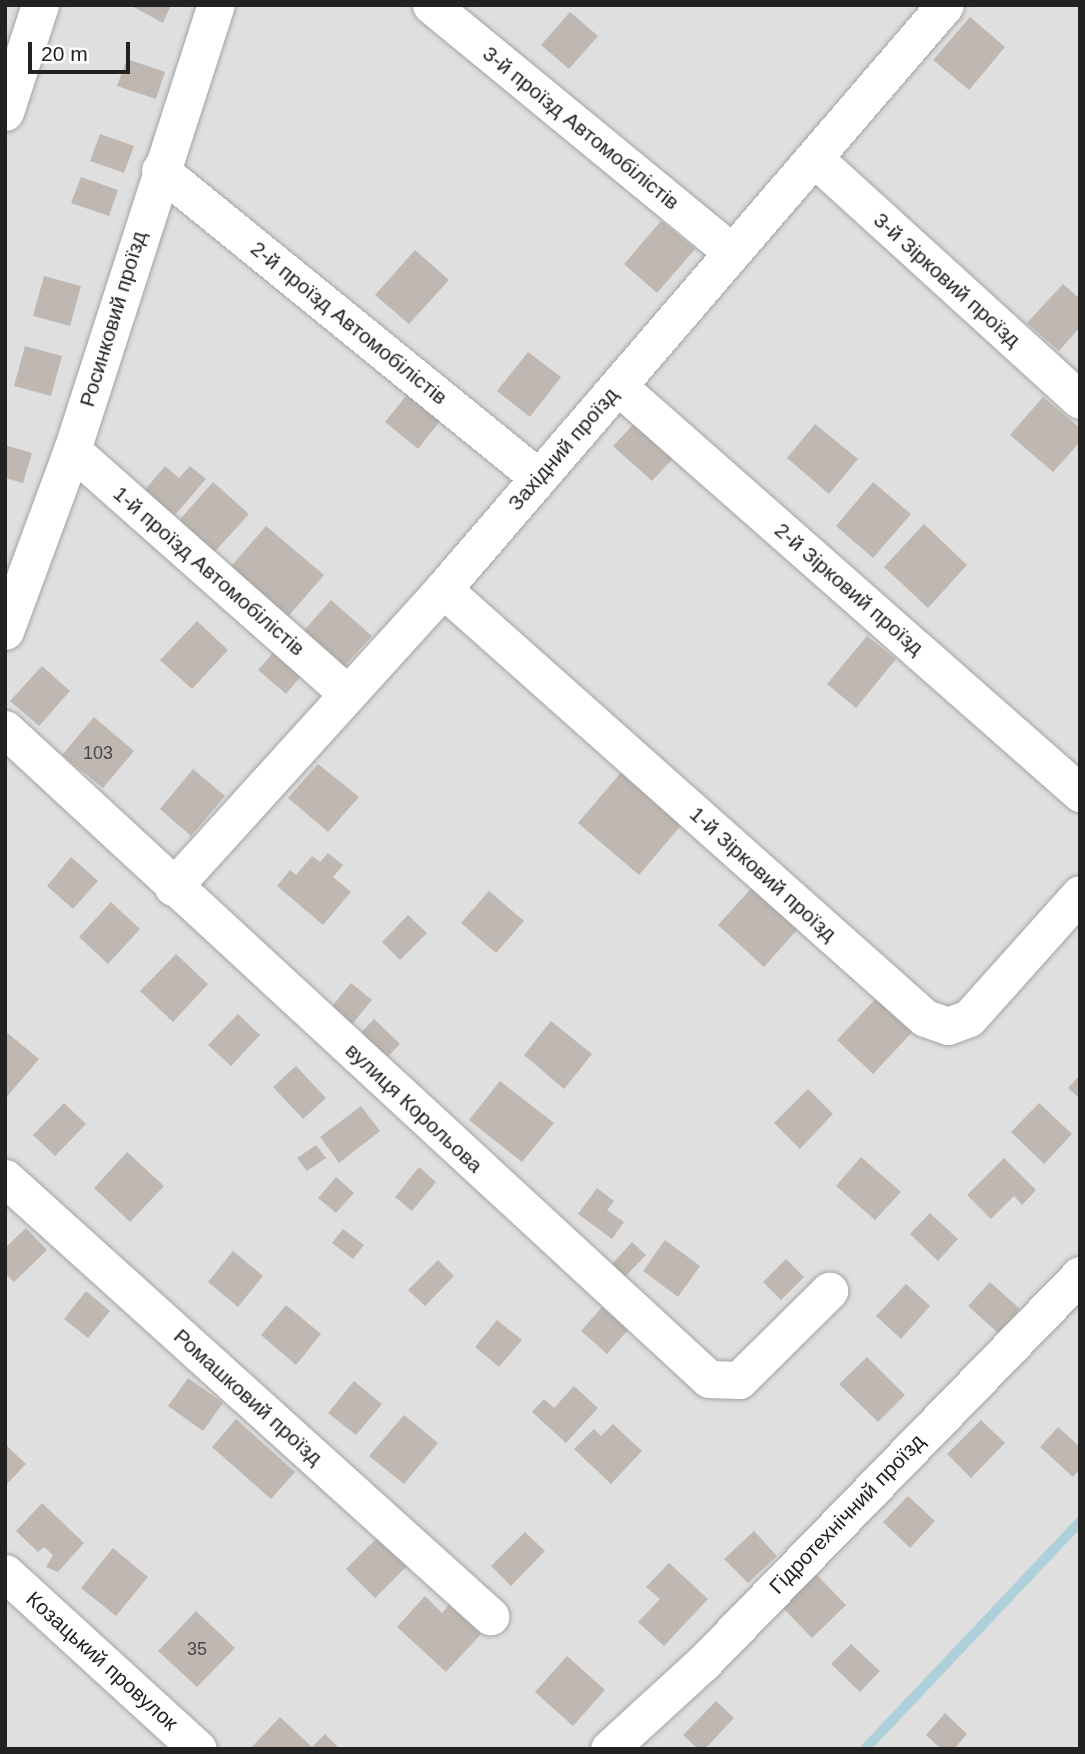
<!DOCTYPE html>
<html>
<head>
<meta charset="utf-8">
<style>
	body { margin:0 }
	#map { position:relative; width:1085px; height:1754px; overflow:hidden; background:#f1efe9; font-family:Arial,sans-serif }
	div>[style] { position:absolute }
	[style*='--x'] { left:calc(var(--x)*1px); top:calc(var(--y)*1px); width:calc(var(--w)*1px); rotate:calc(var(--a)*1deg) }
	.residential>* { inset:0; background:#e0dfdf }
	.stream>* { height:10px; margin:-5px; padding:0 5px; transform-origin:5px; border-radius:5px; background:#aed0db }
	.building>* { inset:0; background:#bfb8b2 }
	.roads { filter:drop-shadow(0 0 2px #a3a3a3) drop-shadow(0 0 2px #a3a3a3) }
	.street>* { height:37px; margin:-18.5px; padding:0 18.5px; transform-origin:18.5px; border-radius:18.5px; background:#fff }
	span { translate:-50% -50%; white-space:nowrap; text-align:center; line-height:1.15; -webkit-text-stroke:7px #fff; paint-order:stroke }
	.number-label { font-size:18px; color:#494846 }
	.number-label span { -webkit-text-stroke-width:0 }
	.street-label { font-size:21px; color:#222 }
	.frame { position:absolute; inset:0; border:7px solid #222; pointer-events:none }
	.scale { position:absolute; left:28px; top:42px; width:102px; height:32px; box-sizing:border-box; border:4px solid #222; border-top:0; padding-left:9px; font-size:21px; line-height:24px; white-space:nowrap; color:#222; -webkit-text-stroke:5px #fff; paint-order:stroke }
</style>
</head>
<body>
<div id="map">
	<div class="residential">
		<div style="clip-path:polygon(5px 5px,1080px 5px,1080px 1749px,5px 1749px)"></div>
	</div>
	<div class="stream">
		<div style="--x:865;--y:1749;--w:313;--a:-46.6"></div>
	</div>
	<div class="building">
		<div style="clip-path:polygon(130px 5px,171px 5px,163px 23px)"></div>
		<div style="clip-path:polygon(570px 12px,598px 36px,569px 69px,541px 45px)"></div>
		<div style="clip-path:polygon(970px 17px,1005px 47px,969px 90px,933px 60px)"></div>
		<div style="clip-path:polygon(127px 59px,165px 72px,156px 99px,117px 86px)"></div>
		<div style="clip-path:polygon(100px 134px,134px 146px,124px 173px,90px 161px)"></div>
		<div style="clip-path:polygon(81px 177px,118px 190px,109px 216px,71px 203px)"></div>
		<div style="clip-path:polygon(661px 221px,695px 249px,657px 293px,624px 264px)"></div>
		<div style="clip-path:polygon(415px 250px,449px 280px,409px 324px,375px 295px)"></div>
		<div style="clip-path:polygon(44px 276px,81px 286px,70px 326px,33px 316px)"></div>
		<div style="clip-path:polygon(1063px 284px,1080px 299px,1080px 327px,1059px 351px,1027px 323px)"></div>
		<div style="clip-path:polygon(25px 346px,62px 356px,51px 396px,14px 386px)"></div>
		<div style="clip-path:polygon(528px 352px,561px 377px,530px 417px,497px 391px)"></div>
		<div style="clip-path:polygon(414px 386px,447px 412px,418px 449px,385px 422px)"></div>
		<div style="clip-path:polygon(1043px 397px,1080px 428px,1080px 442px,1053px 472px,1010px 435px)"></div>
		<div style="clip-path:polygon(642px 415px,681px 450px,652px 481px,613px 446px)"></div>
		<div style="clip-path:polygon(815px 424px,858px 459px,829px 494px,787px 458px)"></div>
		<div style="clip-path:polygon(5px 445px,32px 453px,23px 483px,5px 478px)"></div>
		<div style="clip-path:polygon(165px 466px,179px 478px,190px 466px,206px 479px,174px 516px,144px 491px)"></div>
		<div style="clip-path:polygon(213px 482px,249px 514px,210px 557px,175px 525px)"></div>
		<div style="clip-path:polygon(873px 482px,911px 514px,873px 558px,836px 526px)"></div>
		<div style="clip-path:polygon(924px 524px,967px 565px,928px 608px,884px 567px)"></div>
		<div style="clip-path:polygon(266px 526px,324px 575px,286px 619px,228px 570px)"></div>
		<div style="clip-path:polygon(331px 600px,372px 636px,341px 670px,300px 635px)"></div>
		<div style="clip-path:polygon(197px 621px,228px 650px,192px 689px,160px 660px)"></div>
		<div style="clip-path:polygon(867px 636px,896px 659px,856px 708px,827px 684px)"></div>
		<div style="clip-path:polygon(274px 652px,301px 676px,286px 694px,258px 670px)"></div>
		<div style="clip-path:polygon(42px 666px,70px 691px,39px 726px,10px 701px)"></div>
		<div style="clip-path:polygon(94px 717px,134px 751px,103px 788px,62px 755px)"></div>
		<div style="clip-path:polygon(318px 764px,359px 797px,328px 832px,288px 798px)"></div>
		<div style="clip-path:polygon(193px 769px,225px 796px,191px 836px,160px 809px)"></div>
		<div style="clip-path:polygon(623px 770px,684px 822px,639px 875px,578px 823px)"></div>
		<div style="clip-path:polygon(328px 853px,343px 865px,333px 877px,351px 892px,323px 925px,277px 886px,290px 870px,296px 875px,312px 856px,320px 862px)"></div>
		<div style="clip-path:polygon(71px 857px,98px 881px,73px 909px,47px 886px)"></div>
		<div style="clip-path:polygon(757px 882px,803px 923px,764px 967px,718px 925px)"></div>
		<div style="clip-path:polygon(489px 891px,524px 921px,496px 953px,461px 923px)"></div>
		<div style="clip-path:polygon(111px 902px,140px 929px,108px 964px,79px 937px)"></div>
		<div style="clip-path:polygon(408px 915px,427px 933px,400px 960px,382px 942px)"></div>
		<div style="clip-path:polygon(176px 954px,208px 984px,173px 1022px,140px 991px)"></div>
		<div style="clip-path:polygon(351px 983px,372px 1000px,348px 1029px,327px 1012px)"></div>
		<div style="clip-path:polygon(882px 992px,918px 1026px,873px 1074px,837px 1040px)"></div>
		<div style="clip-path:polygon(238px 1014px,260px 1035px,231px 1066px,208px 1045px)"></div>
		<div style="clip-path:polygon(374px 1019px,400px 1044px,384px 1061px,357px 1037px)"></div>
		<div style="clip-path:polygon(551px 1021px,592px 1054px,564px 1089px,524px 1055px)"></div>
		<div style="clip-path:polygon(5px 1031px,39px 1059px,5px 1099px)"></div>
		<div style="clip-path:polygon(296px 1066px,326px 1098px,303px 1119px,273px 1087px)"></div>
		<div style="clip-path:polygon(1080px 1075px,1080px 1099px,1068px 1088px)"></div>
		<div style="clip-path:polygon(500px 1081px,554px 1123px,522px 1162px,469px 1120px)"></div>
		<div style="clip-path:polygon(808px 1089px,833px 1114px,800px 1149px,774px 1123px)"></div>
		<div style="clip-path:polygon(64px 1103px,86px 1124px,55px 1156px,33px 1135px)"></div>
		<div style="clip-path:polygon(1039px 1103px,1072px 1134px,1044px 1164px,1011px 1132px)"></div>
		<div style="clip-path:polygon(361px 1106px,380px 1131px,339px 1163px,320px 1137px)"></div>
		<div style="clip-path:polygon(316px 1145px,326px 1158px,307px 1171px,297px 1158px)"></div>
		<div style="clip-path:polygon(127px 1152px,164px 1186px,130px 1222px,94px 1188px)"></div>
		<div style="clip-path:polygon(861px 1157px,901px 1192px,875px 1220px,836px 1186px)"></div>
		<div style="clip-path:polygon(1004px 1158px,1036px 1190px,1022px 1205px,1014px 1196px,991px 1219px,967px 1195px)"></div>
		<div style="clip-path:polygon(419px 1167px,436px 1182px,412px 1211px,395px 1197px)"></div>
		<div style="clip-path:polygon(336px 1177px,354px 1193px,336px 1213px,318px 1198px)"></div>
		<div style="clip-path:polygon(597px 1188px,614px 1201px,607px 1210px,624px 1222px,612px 1239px,578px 1214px)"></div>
		<div style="clip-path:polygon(930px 1213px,958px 1239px,938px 1261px,910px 1234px)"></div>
		<div style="clip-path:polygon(26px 1228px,47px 1250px,14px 1282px,5px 1273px,5px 1248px)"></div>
		<div style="clip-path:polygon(343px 1229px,364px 1245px,353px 1259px,332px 1243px)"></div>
		<div style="clip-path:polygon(665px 1240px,700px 1266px,678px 1297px,643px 1271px)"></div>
		<div style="clip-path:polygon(632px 1242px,646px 1255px,625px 1277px,612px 1264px)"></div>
		<div style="clip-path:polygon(233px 1251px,263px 1276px,238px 1307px,208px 1282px)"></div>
		<div style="clip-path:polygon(786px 1259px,804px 1277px,781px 1300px,763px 1282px)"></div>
		<div style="clip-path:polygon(438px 1260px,454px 1276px,425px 1306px,408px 1290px)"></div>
		<div style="clip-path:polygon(990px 1282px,1020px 1309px,998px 1333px,968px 1306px)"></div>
		<div style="clip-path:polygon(906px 1284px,930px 1306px,901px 1339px,876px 1316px)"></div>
		<div style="clip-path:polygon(86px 1291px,110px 1311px,88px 1338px,64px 1319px)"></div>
		<div style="clip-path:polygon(286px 1305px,321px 1334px,296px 1365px,261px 1335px)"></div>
		<div style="clip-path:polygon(602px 1307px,628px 1330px,607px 1354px,581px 1331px)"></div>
		<div style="clip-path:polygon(497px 1320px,522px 1340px,499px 1367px,475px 1347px)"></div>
		<div style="clip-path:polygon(867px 1357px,905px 1395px,878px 1422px,839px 1384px)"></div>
		<div style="clip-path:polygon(188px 1378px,223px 1403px,203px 1431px,168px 1406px)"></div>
		<div style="clip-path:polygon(354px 1381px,382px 1404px,356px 1435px,328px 1413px)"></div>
		<div style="clip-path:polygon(574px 1386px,598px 1408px,566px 1443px,532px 1412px,544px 1399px,554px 1408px)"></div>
		<div style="clip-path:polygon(404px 1415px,438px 1443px,404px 1484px,369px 1456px)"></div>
		<div style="clip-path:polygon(236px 1419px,295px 1472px,271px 1499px,212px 1447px)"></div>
		<div style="clip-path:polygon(981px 1420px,1005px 1443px,971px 1478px,947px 1454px)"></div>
		<div style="clip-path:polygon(613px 1424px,642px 1451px,611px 1484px,574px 1449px,594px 1429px,601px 1436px)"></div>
		<div style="clip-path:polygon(1058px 1427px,1080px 1447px,1080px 1469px,1073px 1477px,1040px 1447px)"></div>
		<div style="clip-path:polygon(5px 1444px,26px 1464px,5px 1486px)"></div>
		<div style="clip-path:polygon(908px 1496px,935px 1521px,910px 1548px,883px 1522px)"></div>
		<div style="clip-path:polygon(42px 1503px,84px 1543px,58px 1572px,46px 1567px,53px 1555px,44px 1547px,38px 1552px,16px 1531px)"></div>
		<div style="clip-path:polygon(385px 1530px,414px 1559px,375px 1598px,346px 1569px)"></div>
		<div style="clip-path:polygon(754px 1531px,777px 1556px,748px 1583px,724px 1559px)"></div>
		<div style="clip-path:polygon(525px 1532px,545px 1551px,511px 1586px,491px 1566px)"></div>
		<div style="clip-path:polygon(113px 1548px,148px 1577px,116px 1616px,81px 1588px)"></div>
		<div style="clip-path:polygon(669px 1563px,708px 1599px,664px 1646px,638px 1622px,660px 1599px,646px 1587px)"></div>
		<div style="clip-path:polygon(816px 1574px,846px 1605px,812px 1638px,782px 1607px)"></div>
		<div style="clip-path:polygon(425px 1596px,442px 1613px,449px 1605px,481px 1634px,446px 1672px,397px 1627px)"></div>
		<div style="clip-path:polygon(196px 1611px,235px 1648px,197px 1687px,158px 1651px)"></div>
		<div style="clip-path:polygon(851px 1644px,880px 1671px,860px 1692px,831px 1664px)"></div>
		<div style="clip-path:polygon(567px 1656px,605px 1690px,573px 1726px,535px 1692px)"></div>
		<div style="clip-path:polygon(716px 1701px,734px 1718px,705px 1749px,698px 1749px,683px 1735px)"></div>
		<div style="clip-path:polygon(945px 1713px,967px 1734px,954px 1749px,941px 1749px,926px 1735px)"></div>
		<div style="clip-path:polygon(280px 1717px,312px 1747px,325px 1734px,340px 1749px,250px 1749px)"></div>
	</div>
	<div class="roads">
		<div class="street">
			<div style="--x:431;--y:5;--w:388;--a:39.4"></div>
			<div style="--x:5;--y:112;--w:113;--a:-71.9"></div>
			<div style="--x:815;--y:159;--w:358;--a:42.3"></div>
			<div style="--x:160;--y:170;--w:487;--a:39.1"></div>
			<div style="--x:618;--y:386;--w:616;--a:41.38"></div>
			<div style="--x:72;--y:450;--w:366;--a:41.5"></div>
			<div style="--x:443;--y:589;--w:645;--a:41.67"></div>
			<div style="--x:925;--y:1018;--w:24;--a:19"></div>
			<div style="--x:948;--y:1026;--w:22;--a:-21"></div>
			<div style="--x:969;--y:1018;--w:166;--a:-48.2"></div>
			<div style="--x:5;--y:631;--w:193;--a:-69.7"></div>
			<div style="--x:72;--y:450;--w:468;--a:-72.1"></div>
			<div style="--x:5;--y:729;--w:958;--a:42.72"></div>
			<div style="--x:709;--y:1379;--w:30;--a:2"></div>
			<div style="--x:739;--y:1380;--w:127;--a:-44.7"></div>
			<div style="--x:173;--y:887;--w:402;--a:-47.8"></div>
			<div style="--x:443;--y:589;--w:770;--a:-49.32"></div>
			<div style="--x:5;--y:1178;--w:654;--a:42.08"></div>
			<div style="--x:5;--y:1573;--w:261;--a:42.4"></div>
			<div style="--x:609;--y:1749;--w:127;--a:-42.5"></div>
			<div style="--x:703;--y:1663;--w:541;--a:-45.82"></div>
		</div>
	</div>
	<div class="number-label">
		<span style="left:98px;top:753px">103</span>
		<span style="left:197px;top:1649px">35</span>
	</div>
	<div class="street-label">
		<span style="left:581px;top:128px;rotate:39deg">3-й проїзд Автомобілістів</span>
		<span style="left:947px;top:280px;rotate:42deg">3-й Зірковий проїзд</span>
		<span style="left:113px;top:319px;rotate:-73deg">Росинковий проїзд</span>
		<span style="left:349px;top:323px;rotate:39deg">2-й проїзд Автомобілістів</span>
		<span style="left:563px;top:449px;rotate:-49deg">Західний проїзд</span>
		<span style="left:209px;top:571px;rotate:41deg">1-й проїзд Автомобілістів</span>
		<span style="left:849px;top:589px;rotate:41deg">2-й Зірковий проїзд</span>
		<span style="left:763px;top:874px;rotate:42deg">1-й Зірковий проїзд</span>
		<span style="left:414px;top:1108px;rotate:43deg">вулиця Корольова</span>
		<span style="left:248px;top:1397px;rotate:42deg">Ромашковий проїзд</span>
		<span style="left:847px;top:1514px;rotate:-46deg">Гідротехнічний проїзд</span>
		<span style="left:102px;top:1661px;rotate:42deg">Козацький провулок</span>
	</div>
	<div class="frame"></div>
	<div class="scale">20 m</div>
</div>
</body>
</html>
